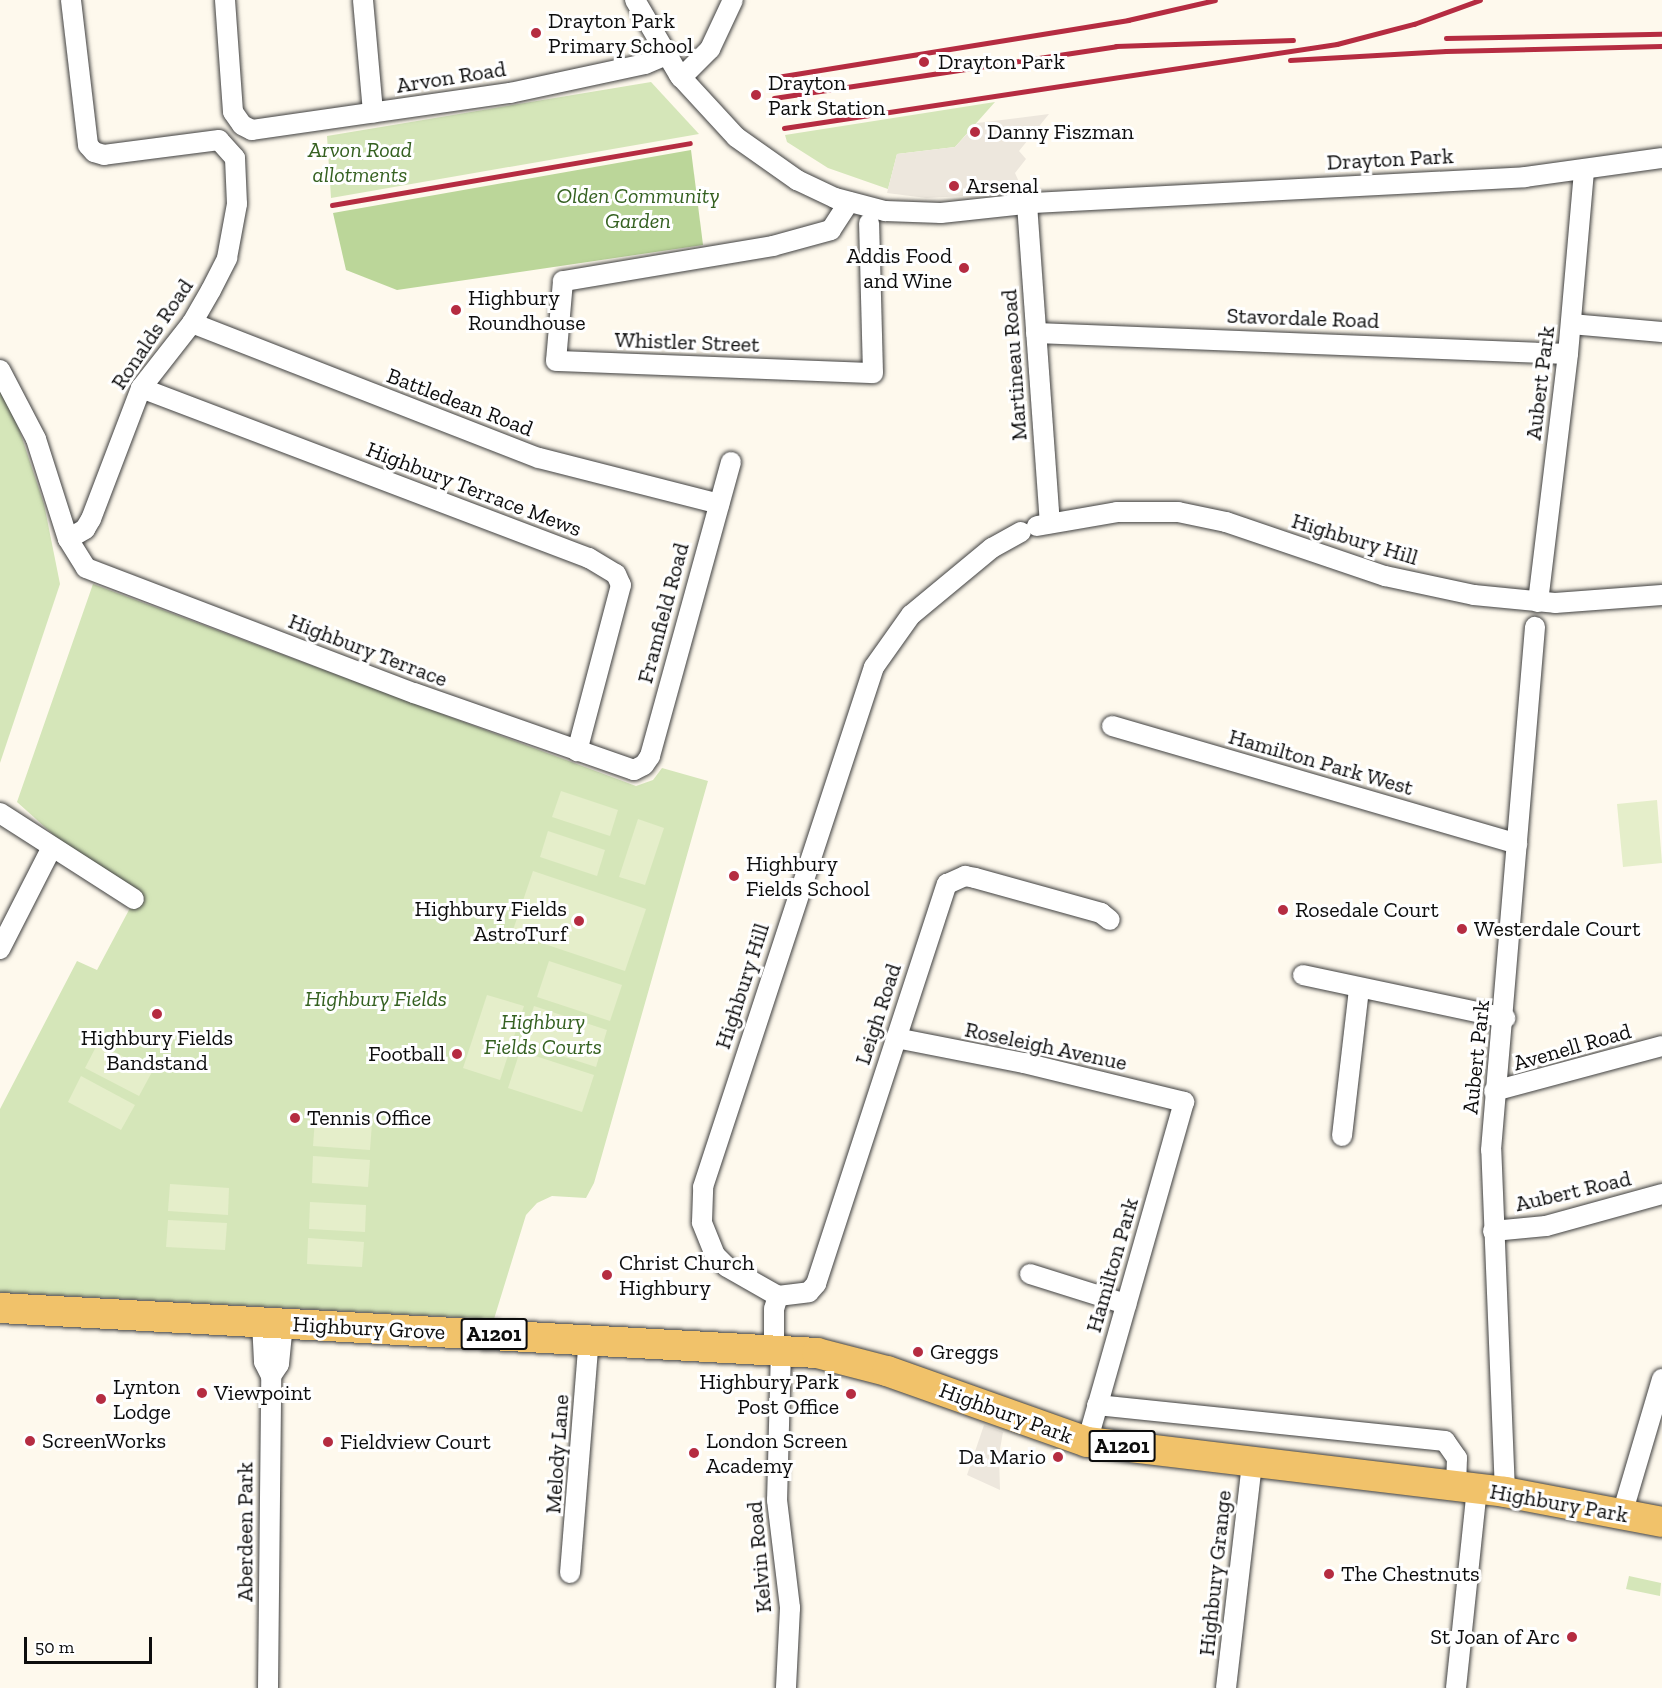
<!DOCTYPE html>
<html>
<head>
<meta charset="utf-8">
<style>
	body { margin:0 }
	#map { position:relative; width:1662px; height:1688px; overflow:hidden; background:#fef9ed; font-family:"Zilla Slab",serif }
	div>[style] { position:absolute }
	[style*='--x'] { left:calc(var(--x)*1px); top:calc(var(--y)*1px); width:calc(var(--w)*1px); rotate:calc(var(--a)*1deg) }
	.green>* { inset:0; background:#d5e6b9 }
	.forest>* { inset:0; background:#bbd699 }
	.pitch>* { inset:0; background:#e5eeca }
	.plaza>* { inset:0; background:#ede7dd }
	.roads { filter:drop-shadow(0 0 2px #404040) drop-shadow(0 0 2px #404040) }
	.street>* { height:20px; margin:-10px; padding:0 10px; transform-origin:10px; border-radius:10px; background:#fff }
	.primary>* { height:30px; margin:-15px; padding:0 15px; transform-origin:15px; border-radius:15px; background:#f1c26a }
	.rail>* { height:4.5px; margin:-2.25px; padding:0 2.25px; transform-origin:2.25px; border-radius:2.25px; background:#b52c41 }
	.dots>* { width:16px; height:16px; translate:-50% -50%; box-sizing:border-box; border:3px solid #fff; border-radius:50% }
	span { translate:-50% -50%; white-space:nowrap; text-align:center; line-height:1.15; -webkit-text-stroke:6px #fff; paint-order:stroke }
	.shield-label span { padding:2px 4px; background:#fff; border:2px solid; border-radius:4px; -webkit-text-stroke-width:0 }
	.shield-label { font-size:21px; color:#0d0d0d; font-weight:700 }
	.poi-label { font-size:22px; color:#0d0d0d }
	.left { translate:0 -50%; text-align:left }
	.right { translate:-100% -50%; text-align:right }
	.street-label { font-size:22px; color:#0d0d0d }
	.park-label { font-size:22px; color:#356121; font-style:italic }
	.scale { position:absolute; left:24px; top:1637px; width:128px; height:27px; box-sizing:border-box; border:3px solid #0d0d0d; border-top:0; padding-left:8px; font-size:18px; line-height:21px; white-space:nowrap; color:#0d0d0d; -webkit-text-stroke:4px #fff; paint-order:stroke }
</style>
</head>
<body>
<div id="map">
	<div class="green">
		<div style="clip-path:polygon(651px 82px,699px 134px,331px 198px,327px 136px)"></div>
		<div style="clip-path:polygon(995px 102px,955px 147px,897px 154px,888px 189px,828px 168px,787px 142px,785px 135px)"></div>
		<div style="clip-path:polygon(0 390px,19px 429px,44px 504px,60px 584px,0 763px)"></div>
		<div style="clip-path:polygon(93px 584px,636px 786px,653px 780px,662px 768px,708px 781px,594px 1183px,586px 1198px,552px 1196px,537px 1203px,526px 1215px,494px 1319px,0 1292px,0 1109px,77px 961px,97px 970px,138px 893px,66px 846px,17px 802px)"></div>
		<div style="clip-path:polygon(1629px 1576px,1661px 1583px,1660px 1596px,1626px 1589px)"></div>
	</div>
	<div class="forest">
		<div style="clip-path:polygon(691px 150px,703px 245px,397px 290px,346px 270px,333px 213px)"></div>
	</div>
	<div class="pitch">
		<div style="clip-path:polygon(561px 791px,618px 810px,610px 836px,552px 817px)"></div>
		<div style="clip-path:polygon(1657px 800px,1662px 863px,1623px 867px,1617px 804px)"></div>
		<div style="clip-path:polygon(638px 819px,664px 828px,645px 885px,619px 877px)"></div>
		<div style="clip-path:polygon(548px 831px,605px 850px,597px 876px,540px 857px)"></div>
		<div style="clip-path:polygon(533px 871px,646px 909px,625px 971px,512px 933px)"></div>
		<div style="clip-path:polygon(549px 961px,622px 985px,610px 1021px,537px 997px)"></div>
		<div style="clip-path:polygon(487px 995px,524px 1006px,500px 1080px,463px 1068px)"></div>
		<div style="clip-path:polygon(534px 1006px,607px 1030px,596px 1067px,522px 1043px)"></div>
		<div style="clip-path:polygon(98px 1043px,152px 1072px,139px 1096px,85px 1068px)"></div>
		<div style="clip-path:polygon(520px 1051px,594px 1075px,582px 1112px,508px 1088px)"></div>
		<div style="clip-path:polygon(81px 1076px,135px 1105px,121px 1130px,68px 1102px)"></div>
		<div style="clip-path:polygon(315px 1119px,372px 1123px,370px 1150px,313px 1146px)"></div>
		<div style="clip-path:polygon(313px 1156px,370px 1160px,368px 1187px,312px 1183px)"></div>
		<div style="clip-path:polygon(170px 1184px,229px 1188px,228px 1215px,168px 1211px)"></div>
		<div style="clip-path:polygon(310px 1202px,366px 1205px,365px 1232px,309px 1229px)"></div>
		<div style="clip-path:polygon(168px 1220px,227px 1223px,225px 1250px,166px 1247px)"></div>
		<div style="clip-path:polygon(308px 1238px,364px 1242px,362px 1267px,307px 1264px)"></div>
	</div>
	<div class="plaza">
		<div style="clip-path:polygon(1049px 114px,1019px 151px,1026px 159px,1015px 173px,1024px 193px,926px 198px,887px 193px,897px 154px,955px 147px,977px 123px)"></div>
		<div style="clip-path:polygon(984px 1425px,1003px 1432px,999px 1455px,1000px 1490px,967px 1475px)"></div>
	</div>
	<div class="roads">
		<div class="street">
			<div style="--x:225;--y:0;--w:112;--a:85.9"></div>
			<div style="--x:233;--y:112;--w:16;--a:55"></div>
			<div style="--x:242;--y:125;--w:11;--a:27"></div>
			<div style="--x:252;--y:130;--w:261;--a:-8.2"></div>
			<div style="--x:510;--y:93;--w:138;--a:-12.1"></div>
			<div style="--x:645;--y:64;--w:23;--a:-23"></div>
			<div style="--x:363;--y:0;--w:113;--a:84.9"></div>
			<div style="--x:635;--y:0;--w:87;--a:59.6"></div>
			<div style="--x:679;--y:75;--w:84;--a:47.4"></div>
			<div style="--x:736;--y:137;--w:75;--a:35.2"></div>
			<div style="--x:797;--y:180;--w:42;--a:25.3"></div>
			<div style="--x:835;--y:198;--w:52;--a:14.6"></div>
			<div style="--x:885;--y:211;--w:56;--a:2"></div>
			<div style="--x:941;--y:213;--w:93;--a:-6.2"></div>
			<div style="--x:1033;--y:203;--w:493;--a:-3"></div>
			<div style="--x:1525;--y:177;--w:138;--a:-7.9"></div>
			<div style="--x:681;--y:78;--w:41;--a:-45"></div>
			<div style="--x:710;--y:49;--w:54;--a:-64.9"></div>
			<div style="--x:849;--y:202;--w:33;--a:123"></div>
			<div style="--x:831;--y:230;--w:60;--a:164.6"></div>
			<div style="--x:773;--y:246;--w:213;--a:170.5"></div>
			<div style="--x:563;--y:281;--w:80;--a:95"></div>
			<div style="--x:556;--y:361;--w:317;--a:2.2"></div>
			<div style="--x:873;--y:373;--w:150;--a:-91.5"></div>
			<div style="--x:1027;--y:204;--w:320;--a:85.9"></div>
			<div style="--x:192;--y:323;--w:372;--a:21.3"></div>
			<div style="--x:539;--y:458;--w:186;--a:14.3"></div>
			<div style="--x:1571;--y:324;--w:91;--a:5"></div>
			<div style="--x:1036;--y:333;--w:532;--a:2.26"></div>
			<div style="--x:0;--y:370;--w:78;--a:62.4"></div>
			<div style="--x:36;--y:439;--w:105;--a:72.3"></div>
			<div style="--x:68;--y:539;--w:34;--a:58"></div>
			<div style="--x:86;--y:568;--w:351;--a:20.9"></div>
			<div style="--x:414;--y:693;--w:233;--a:19.3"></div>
			<div style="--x:634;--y:770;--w:11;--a:-27"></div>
			<div style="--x:644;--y:765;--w:11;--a:-56"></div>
			<div style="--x:650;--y:756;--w:305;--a:-74.6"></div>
			<div style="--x:141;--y:388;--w:479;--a:20.8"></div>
			<div style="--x:589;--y:558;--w:31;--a:31"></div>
			<div style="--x:616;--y:574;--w:12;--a:66"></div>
			<div style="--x:621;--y:585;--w:172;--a:104.8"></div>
			<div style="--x:1037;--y:526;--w:81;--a:-9.9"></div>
			<div style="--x:1117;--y:512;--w:61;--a:0"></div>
			<div style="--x:1178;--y:512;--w:49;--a:11.8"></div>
			<div style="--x:1226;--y:522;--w:168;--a:18.8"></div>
			<div style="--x:1385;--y:576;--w:91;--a:12.1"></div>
			<div style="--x:1474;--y:595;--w:81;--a:5.6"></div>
			<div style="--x:1555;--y:603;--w:107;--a:-4.3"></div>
			<div style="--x:68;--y:539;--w:20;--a:-30"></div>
			<div style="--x:85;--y:529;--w:12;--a:-59"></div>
			<div style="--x:91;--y:519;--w:140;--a:-69.1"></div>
			<div style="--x:141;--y:388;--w:83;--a:-51.9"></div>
			<div style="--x:192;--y:323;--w:38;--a:-60"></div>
			<div style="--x:211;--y:290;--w:36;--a:-63"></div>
			<div style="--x:227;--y:258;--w:55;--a:-79.5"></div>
			<div style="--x:237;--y:204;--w:46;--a:-92.5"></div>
			<div style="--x:235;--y:158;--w:24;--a:-132"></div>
			<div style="--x:219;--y:140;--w:116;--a:172.6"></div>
			<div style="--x:104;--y:155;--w:10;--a:-163"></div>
			<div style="--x:94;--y:152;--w:9;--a:-131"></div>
			<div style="--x:88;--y:145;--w:146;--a:-96.7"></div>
			<div style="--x:1538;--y:602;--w:250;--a:-83.1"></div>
			<div style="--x:1568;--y:354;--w:185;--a:-85"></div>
			<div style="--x:1112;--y:726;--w:422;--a:16.2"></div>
			<div style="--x:0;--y:813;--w:159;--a:32.7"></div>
			<div style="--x:0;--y:949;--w:114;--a:-63"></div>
			<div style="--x:1303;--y:975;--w:207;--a:12"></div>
			<div style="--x:896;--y:1038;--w:130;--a:11.1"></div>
			<div style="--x:1024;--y:1063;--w:165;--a:13.7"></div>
			<div style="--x:1184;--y:1102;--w:354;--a:105.9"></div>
			<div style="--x:1494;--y:1091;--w:174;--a:-15"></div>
			<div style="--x:1342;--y:1136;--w:149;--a:-83.4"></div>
			<div style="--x:1493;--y:1231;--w:53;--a:-5.4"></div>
			<div style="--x:1546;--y:1226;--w:120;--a:-15.4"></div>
			<div style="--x:1030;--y:1274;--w:101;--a:17.4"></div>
			<div style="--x:778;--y:1296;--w:31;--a:-7"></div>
			<div style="--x:809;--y:1292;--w:11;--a:-49"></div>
			<div style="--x:816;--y:1284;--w:421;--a:-71.9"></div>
			<div style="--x:947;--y:884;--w:20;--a:-24"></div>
			<div style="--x:965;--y:876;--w:10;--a:11"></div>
			<div style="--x:975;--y:878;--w:131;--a:15.5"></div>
			<div style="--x:1101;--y:913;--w:11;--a:38"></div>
			<div style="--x:262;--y:1322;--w:40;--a:87.1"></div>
			<div style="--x:264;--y:1362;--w:16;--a:63"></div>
			<div style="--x:271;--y:1376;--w:14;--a:-56"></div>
			<div style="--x:279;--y:1364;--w:41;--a:-84.4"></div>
			<div style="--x:774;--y:1349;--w:40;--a:-90"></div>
			<div style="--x:774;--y:1309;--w:14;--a:-73"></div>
			<div style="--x:778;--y:1296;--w:59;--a:-150.4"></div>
			<div style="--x:727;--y:1267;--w:17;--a:-135"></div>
			<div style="--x:715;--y:1255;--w:35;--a:-112"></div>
			<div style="--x:702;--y:1222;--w:35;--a:-88"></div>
			<div style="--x:703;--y:1187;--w:547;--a:-71.8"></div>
			<div style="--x:874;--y:667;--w:64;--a:-54.6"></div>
			<div style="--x:911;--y:615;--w:105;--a:-39.6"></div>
			<div style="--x:992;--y:548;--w:33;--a:-29"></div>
			<div style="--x:781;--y:1349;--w:151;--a:91.5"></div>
			<div style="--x:777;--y:1500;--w:109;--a:83.1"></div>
			<div style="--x:790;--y:1608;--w:80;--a:92.9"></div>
			<div style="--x:1097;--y:1405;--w:350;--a:5.9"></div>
			<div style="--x:1445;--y:1441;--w:21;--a:55"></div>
			<div style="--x:1457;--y:1458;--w:28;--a:92"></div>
			<div style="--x:1505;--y:1492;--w:342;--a:-92.3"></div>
			<div style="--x:1491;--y:1150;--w:525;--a:-85.19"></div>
			<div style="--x:1622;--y:1514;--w:141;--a:-73.5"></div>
			<div style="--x:570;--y:1573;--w:235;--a:-85.4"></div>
			<div style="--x:268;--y:1688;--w:312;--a:-89.4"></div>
			<div style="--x:1226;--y:1688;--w:226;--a:-83.4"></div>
			<div style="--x:1456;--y:1688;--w:201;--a:-84"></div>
		</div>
		<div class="primary">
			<div style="--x:0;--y:1308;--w:818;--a:3.15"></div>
			<div style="--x:817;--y:1353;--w:72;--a:14.4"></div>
			<div style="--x:887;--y:1371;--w:212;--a:19.5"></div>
			<div style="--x:1087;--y:1442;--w:421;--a:6.8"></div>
			<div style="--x:1505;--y:1492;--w:160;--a:10.8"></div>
		</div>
	</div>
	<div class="rail">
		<div style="--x:1446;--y:38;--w:216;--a:-1.1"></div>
		<div style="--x:1290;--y:60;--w:156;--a:-3.3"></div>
		<div style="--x:1446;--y:51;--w:216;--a:-1.3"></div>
		<div style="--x:771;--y:78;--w:362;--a:-9.2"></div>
		<div style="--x:1128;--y:20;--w:89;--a:-12.9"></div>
		<div style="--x:774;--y:98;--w:346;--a:-8.6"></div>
		<div style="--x:1116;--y:46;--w:177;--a:-1.9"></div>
		<div style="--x:784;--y:128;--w:559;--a:-8.64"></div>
		<div style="--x:1337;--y:44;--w:80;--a:-14.6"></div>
		<div style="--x:1414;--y:24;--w:70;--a:-20"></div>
		<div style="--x:332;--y:205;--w:363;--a:-9.8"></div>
	</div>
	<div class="dots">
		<div style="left:536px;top:33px;background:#b52c41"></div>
		<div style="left:924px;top:62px;background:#b52c41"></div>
		<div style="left:756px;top:95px;background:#b52c41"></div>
		<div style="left:975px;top:132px;background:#b52c41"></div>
		<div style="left:954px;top:186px;background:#b52c41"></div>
		<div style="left:964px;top:268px;background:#b52c41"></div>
		<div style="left:456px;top:310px;background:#b52c41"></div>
		<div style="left:734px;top:876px;background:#b52c41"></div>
		<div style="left:1283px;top:910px;background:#b52c41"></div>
		<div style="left:579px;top:921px;background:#b52c41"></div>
		<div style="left:1462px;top:929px;background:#b52c41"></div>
		<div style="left:157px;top:1014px;background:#b52c41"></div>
		<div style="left:457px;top:1054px;background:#b52c41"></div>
		<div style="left:295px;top:1118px;background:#b52c41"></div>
		<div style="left:607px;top:1275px;background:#b52c41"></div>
		<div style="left:918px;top:1352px;background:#b52c41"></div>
		<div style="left:202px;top:1393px;background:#b52c41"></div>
		<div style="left:851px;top:1394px;background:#b52c41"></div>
		<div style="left:101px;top:1399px;background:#b52c41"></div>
		<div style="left:30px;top:1441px;background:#b52c41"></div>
		<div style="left:328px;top:1442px;background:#b52c41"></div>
		<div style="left:694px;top:1453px;background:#b52c41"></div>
		<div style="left:1058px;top:1457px;background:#b52c41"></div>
		<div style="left:1329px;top:1574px;background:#b52c41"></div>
		<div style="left:1572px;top:1637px;background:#b52c41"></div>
	</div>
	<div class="shield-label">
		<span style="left:494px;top:1334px">A1201</span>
		<span style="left:1122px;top:1446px">A1201</span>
	</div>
	<div class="poi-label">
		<span class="left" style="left:548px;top:33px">Drayton Park<br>Primary School</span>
		<span class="left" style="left:938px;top:62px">Drayton Park</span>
		<span class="left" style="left:768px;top:95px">Drayton<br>Park Station</span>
		<span class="left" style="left:987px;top:132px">Danny Fiszman</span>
		<span class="left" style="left:966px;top:186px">Arsenal</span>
		<span class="right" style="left:952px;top:268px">Addis Food<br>and Wine</span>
		<span class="left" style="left:468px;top:310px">Highbury<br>Roundhouse</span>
		<span class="left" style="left:746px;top:876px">Highbury<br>Fields School</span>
		<span class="right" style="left:567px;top:921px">Highbury Fields<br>AstroTurf</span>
		<span class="left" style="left:1295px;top:910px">Rosedale Court</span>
		<span class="left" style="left:1474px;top:929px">Westerdale Court</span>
		<span style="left:157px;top:1050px">Highbury Fields<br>Bandstand</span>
		<span class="right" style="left:445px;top:1054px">Football</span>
		<span class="left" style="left:307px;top:1118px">Tennis Office</span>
		<span class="left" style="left:619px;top:1275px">Christ Church<br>Highbury</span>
		<span class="left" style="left:930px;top:1352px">Greggs</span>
		<span class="right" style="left:839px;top:1394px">Highbury Park<br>Post Office</span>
		<span class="left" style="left:113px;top:1399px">Lynton<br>Lodge</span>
		<span class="left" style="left:214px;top:1393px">Viewpoint</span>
		<span class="left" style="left:706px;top:1453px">London Screen<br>Academy</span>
		<span class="left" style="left:42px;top:1441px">ScreenWorks</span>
		<span class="left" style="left:340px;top:1442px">Fieldview Court</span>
		<span class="right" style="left:1046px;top:1457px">Da Mario</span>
		<span class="left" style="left:1341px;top:1574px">The Chestnuts</span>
		<span class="right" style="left:1560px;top:1637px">St Joan of Arc</span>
	</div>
	<div class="street-label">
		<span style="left:451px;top:77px;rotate:-9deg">Arvon Road</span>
		<span style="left:1390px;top:159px;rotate:-3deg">Drayton Park</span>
		<span style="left:1303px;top:318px;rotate:2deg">Stavordale Road</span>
		<span style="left:152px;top:334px;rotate:-56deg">Ronalds Road</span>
		<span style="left:687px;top:342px;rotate:2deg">Whistler Street</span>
		<span style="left:1014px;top:365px;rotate:-94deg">Martineau Road</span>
		<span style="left:1540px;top:383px;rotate:-83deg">Aubert Park</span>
		<span style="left:460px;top:402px;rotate:21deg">Battledean Road</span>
		<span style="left:474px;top:489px;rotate:21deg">Highbury Terrace Mews</span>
		<span style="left:1355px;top:539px;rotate:17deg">Highbury Hill</span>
		<span style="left:663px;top:613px;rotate:-75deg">Framfield Road</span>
		<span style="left:368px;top:650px;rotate:21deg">Highbury Terrace</span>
		<span style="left:1321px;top:762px;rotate:16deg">Hamilton Park West</span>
		<span style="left:742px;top:986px;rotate:-72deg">Highbury Hill</span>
		<span style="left:878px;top:1014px;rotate:-72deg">Leigh Road</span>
		<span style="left:1046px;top:1046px;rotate:12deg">Roseleigh Avenue</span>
		<span style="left:1572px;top:1047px;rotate:-16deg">Avenell Road</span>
		<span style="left:1476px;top:1057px;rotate:-84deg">Aubert Park</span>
		<span style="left:1573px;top:1191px;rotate:-13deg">Aubert Road</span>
		<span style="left:1112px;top:1265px;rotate:-74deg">Hamilton Park</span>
		<span style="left:369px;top:1328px;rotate:3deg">Highbury Grove</span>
		<span style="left:1006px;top:1413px;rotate:20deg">Highbury Park</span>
		<span style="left:557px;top:1454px;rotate:-86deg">Melody Lane</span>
		<span style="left:1559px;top:1503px;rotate:10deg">Highbury Park</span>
		<span style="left:245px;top:1532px;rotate:-90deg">Aberdeen Park</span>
		<span style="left:759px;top:1557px;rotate:-95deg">Kelvin Road</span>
		<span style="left:1215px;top:1573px;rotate:-84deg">Highbury Grange</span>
	</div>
	<div class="park-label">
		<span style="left:360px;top:162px">Arvon Road<br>allotments</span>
		<span style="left:638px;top:208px">Olden Community<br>Garden</span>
		<span style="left:376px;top:999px">Highbury Fields</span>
		<span style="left:543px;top:1034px">Highbury<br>Fields Courts</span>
	</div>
	<div class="scale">50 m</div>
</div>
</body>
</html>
